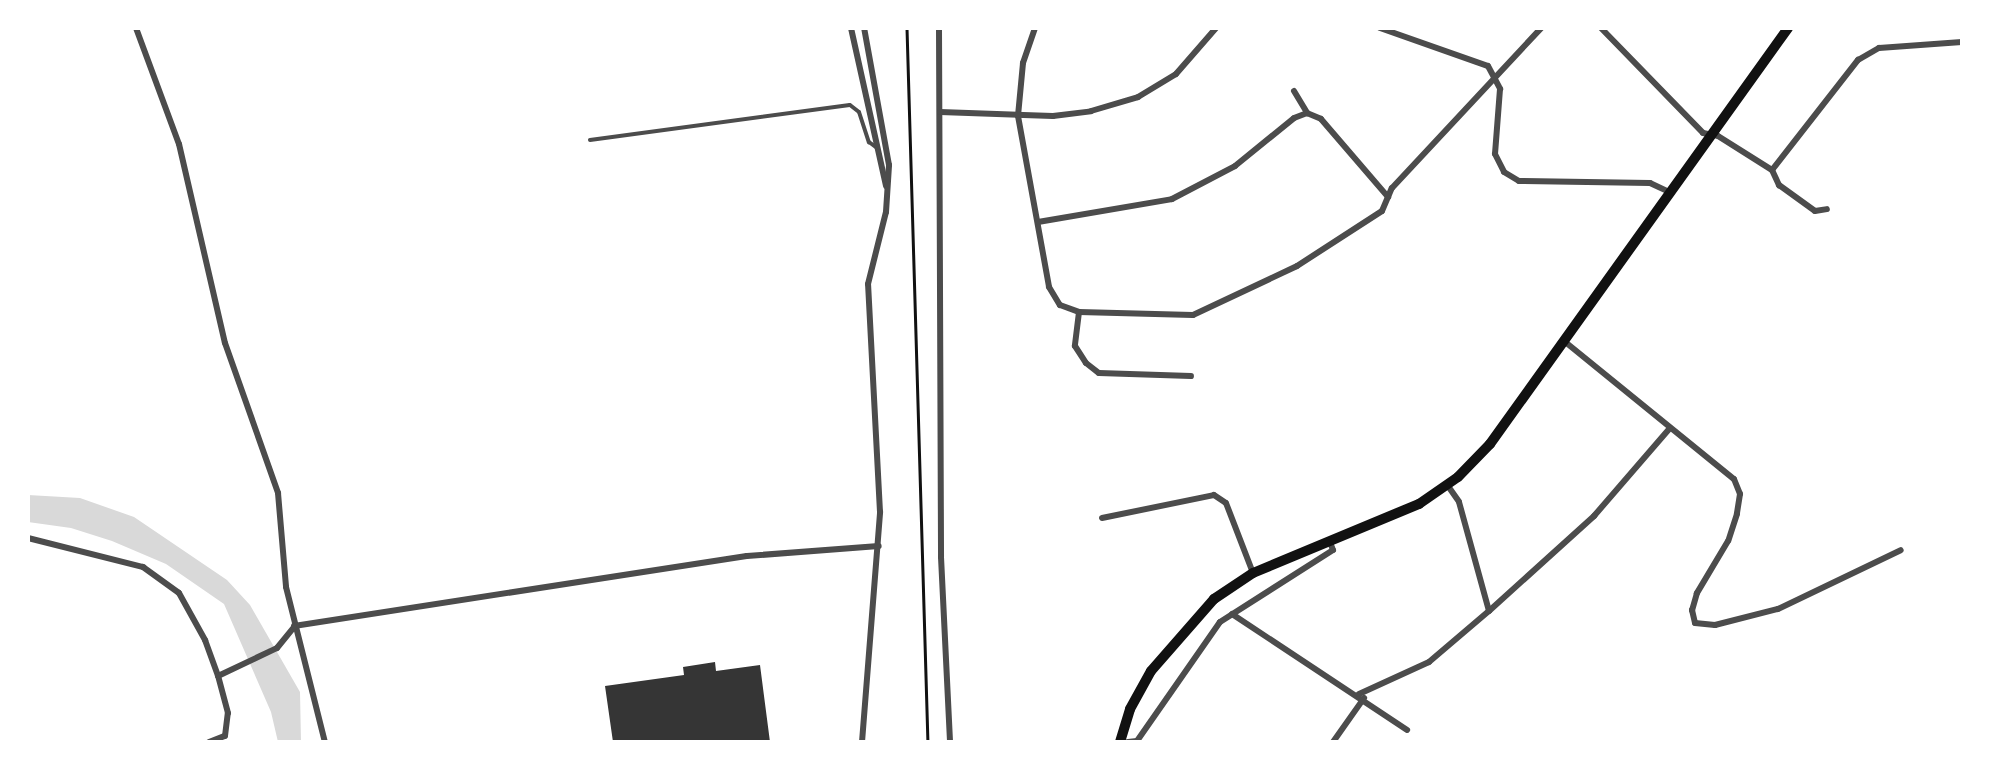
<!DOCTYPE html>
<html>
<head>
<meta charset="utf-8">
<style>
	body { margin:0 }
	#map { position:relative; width:1990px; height:770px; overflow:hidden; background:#fff; font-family:"IBM Plex Sans",sans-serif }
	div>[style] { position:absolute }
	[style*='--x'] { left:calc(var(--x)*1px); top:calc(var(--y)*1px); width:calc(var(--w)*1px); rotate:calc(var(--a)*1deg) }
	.water>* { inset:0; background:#d9d9d9 }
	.building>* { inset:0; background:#353535 }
	.path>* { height:2.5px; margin:-1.25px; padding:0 1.25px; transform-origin:1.25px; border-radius:1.25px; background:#111 }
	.service>* { height:4px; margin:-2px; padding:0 2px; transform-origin:2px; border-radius:2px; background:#4c4c4c }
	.minor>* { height:6px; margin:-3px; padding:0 3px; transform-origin:3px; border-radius:3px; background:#4c4c4c }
	.primary>* { height:10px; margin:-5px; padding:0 5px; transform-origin:5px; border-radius:5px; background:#111 }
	span { translate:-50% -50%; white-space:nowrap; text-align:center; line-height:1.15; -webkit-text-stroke:10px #fff; paint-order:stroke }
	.frame { position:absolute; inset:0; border:30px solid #fff; pointer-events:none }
</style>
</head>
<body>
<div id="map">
	<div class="water">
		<div style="clip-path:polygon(28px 495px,80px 498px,134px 517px,227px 580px,250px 605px,300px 692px,301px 742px,278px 742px,271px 712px,224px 604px,166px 564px,112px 541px,71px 528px,28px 522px)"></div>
	</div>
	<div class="building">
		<div style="clip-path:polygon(715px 662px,716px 671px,760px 665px,770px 742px,613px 742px,605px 686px,684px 675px,683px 667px)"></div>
	</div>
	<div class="path">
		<div style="--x:907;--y:28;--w:714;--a:88.32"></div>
	</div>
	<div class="service">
		<div style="--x:590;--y:140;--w:262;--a:-7.7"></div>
		<div style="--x:850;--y:105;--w:11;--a:38"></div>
		<div style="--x:859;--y:112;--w:32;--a:72"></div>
		<div style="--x:869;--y:142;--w:9;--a:36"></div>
	</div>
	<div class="minor">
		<div style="--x:136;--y:28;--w:124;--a:69.7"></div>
		<div style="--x:179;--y:144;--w:204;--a:77"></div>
		<div style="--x:225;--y:343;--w:159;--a:70.5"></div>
		<div style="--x:278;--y:493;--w:94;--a:85.1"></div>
		<div style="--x:286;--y:587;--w:160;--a:75.9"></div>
		<div style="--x:851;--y:28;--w:162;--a:77.5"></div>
		<div style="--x:939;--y:28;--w:529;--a:89.78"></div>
		<div style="--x:941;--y:557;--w:185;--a:87.2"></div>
		<div style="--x:1035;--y:28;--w:37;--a:109"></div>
		<div style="--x:1023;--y:63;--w:53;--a:95.4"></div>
		<div style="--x:1018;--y:116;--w:174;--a:79.7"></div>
		<div style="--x:1049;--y:287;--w:21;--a:59"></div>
		<div style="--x:1060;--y:305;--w:20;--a:20"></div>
		<div style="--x:1079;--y:312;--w:114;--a:1.5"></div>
		<div style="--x:1193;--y:315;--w:115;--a:-25.2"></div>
		<div style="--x:1297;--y:266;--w:101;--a:-32.9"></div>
		<div style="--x:1382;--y:211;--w:25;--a:-67"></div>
		<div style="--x:1392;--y:188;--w:219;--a:-47"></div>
		<div style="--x:1380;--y:28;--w:114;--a:19.4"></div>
		<div style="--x:1488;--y:66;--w:26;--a:62"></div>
		<div style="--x:1500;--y:89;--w:65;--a:94.4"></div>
		<div style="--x:1495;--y:154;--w:20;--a:63"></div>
		<div style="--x:1504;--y:172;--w:17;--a:31"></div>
		<div style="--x:1519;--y:181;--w:131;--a:0.9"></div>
		<div style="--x:1650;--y:183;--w:21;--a:25"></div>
		<div style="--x:1601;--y:28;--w:146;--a:45.8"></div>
		<div style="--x:1703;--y:133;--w:15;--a:11"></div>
		<div style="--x:1718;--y:136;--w:64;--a:32.2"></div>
		<div style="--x:1772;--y:170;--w:140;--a:-52"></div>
		<div style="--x:1858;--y:60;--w:24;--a:-30"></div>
		<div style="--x:1879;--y:48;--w:83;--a:-4.1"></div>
		<div style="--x:1294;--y:91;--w:26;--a:59"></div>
		<div style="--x:1307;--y:113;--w:15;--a:23"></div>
		<div style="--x:1321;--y:119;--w:103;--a:49.3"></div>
		<div style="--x:940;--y:112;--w:113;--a:2"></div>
		<div style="--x:1053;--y:116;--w:38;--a:-7"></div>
		<div style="--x:1091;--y:111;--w:49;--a:-16.6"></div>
		<div style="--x:1138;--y:97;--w:44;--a:-31.2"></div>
		<div style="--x:1176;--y:74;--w:61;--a:-49"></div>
		<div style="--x:1772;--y:170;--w:17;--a:65"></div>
		<div style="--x:1779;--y:185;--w:44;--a:35.8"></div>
		<div style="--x:1815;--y:211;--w:12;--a:-9"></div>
		<div style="--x:1038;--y:222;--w:136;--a:-9.7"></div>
		<div style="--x:1172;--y:199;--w:71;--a:-27.6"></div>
		<div style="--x:1235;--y:166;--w:76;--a:-39.1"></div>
		<div style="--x:1294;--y:118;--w:14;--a:-21"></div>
		<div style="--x:1079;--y:312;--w:34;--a:97"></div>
		<div style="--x:1075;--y:346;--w:20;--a:57"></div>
		<div style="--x:1086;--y:363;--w:16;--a:38"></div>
		<div style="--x:1099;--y:373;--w:92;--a:1.9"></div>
		<div style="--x:1564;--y:341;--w:219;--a:39.1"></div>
		<div style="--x:1734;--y:479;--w:16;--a:68"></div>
		<div style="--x:1740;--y:494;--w:20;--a:99"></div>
		<div style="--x:1737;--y:514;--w:28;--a:108"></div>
		<div style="--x:1728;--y:541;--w:61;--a:120.8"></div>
		<div style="--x:1697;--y:593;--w:18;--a:106"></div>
		<div style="--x:1692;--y:610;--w:13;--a:77"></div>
		<div style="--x:1695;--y:623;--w:20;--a:6"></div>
		<div style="--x:1715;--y:625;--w:65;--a:-14.3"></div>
		<div style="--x:1778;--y:609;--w:136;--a:-25.6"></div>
		<div style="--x:1448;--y:486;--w:19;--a:55"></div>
		<div style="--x:1459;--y:502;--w:113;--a:74.6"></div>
		<div style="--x:1102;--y:518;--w:114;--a:-11.6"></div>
		<div style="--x:1214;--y:495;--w:14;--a:34"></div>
		<div style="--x:1226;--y:503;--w:75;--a:68.9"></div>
		<div style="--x:28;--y:538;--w:119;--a:14.2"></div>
		<div style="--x:143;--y:567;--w:44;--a:35.8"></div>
		<div style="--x:179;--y:593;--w:54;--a:61"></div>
		<div style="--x:205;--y:640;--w:38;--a:70"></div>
		<div style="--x:1232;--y:614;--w:210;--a:33.5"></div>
		<div style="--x:294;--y:626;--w:458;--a:-8.8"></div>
		<div style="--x:747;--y:556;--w:132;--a:-4.3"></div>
		<div style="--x:1359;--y:694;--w:77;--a:-24.6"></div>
		<div style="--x:1429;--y:662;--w:79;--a:-40.4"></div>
		<div style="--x:1489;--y:611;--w:142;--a:-42.1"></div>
		<div style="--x:1594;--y:516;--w:116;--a:-49.2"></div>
		<div style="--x:209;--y:742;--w:17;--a:-21"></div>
		<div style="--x:225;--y:736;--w:23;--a:-83"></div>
		<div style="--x:228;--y:713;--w:38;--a:-105"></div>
		<div style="--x:218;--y:676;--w:65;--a:-25.4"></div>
		<div style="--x:277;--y:648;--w:27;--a:-51"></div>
		<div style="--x:862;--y:742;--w:231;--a:-85.5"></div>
		<div style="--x:880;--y:512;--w:228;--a:-93"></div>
		<div style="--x:868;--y:284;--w:74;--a:-76"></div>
		<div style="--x:886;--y:212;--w:47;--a:-86.3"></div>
		<div style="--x:889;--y:165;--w:139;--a:-100.3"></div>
		<div style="--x:1128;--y:742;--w:9;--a:-6"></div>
		<div style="--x:1137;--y:741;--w:145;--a:-55.1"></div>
		<div style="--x:1220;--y:622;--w:134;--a:-32.5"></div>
		<div style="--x:1333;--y:550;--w:9;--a:-111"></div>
		<div style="--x:1333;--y:742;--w:54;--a:-54.8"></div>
	</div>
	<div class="primary">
		<div style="--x:1120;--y:742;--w:34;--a:-73"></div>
		<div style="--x:1130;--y:709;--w:43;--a:-61.1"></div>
		<div style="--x:1151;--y:671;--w:96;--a:-48.8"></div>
		<div style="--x:1214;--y:599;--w:47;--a:-33.7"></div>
		<div style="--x:1253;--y:573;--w:180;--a:-22.6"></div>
		<div style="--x:1419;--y:504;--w:47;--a:-34.7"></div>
		<div style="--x:1458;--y:477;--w:46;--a:-45.9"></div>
		<div style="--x:1490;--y:444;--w:512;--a:-54.38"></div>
	</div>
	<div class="frame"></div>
</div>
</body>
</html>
